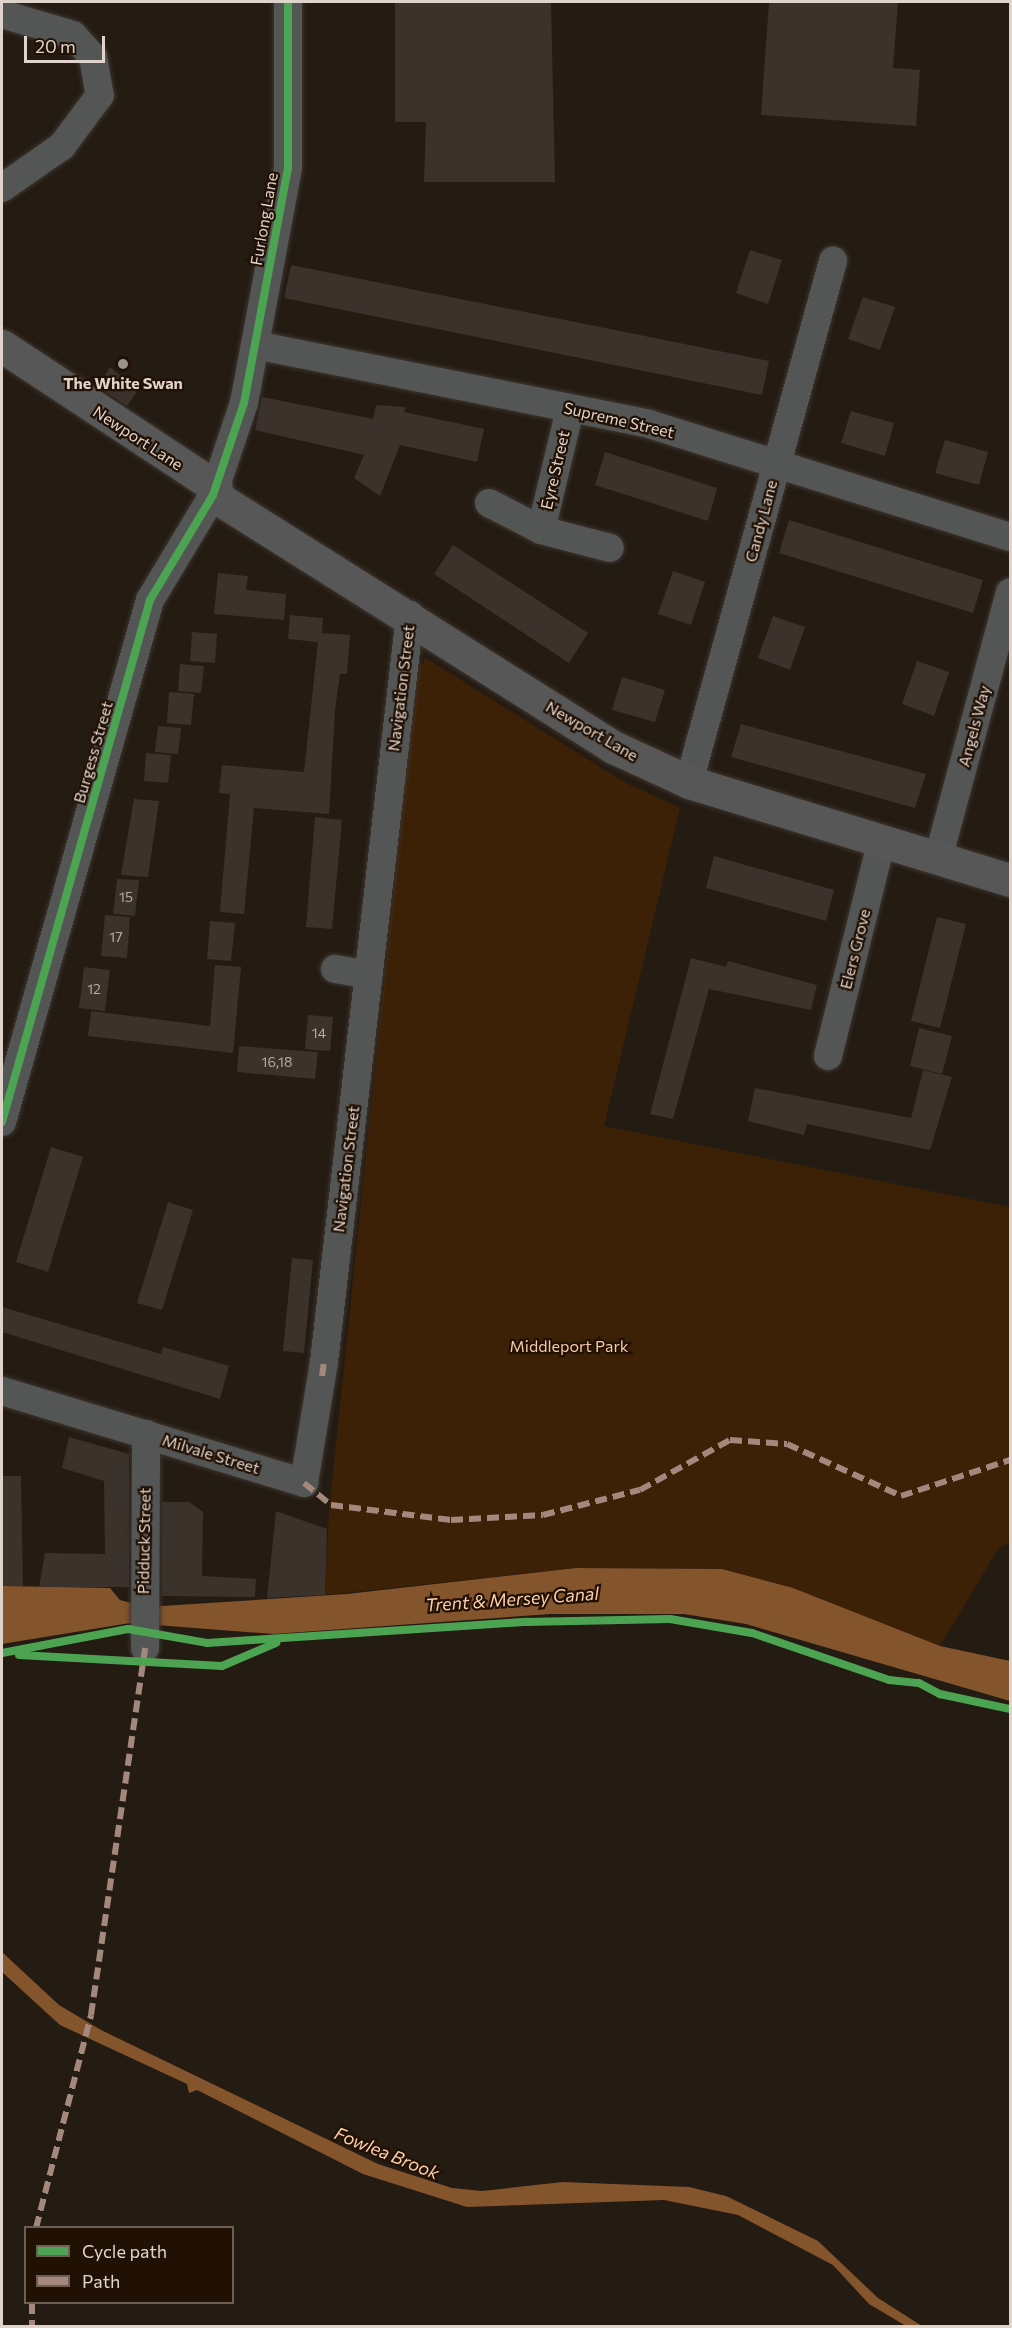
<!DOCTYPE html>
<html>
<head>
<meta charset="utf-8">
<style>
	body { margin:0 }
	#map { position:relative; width:1012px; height:2328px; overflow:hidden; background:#241b13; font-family:Commissioner,sans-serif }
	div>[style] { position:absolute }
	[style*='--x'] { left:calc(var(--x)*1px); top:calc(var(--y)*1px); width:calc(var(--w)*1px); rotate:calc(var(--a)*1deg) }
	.green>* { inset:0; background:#3d2107 }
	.water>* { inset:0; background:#84542c }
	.building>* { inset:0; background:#3b322c }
	.roads { filter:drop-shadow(0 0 2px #3d352e) drop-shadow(0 0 2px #3d352e) }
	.street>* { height:28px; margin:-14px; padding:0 14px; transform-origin:14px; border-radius:14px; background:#545655 }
	.secondary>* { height:33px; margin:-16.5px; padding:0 16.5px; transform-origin:16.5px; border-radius:16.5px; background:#565756 }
	.quiet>* { height:6px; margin-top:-3px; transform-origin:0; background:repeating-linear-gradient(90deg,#a5887d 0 12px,transparent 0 18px) }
	.cycleway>* { height:8px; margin:-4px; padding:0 4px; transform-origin:4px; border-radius:4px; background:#4ca352 }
	.dots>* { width:16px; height:16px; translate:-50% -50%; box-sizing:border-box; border:3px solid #211104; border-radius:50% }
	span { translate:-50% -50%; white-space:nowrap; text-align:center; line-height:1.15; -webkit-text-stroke:4.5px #211104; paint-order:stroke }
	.number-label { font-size:14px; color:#b7aba3 }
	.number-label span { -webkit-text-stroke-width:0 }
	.street-label { font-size:16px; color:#e0d3cb }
	.poi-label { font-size:16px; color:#e0d3cb; font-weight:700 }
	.park-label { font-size:16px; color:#f8c9a5 }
	.water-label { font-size:18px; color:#feceaa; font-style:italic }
	.frame { position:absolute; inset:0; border:3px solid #e0d3cb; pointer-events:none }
	.legend { position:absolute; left:24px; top:2226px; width:210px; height:78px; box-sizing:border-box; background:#211104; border:2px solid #6d5f54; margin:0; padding:8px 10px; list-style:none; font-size:18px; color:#e0d3cb }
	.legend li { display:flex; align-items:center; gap:12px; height:30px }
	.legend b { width:30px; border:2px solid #6d5f54 }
	.scale { position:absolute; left:24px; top:36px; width:81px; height:27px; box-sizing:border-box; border:3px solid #e0d3cb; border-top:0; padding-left:8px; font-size:18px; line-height:21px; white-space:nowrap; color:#e0d3cb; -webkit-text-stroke:4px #211104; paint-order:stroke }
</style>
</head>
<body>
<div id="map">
	<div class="green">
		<div style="clip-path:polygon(426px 658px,626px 783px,680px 808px,604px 1126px,1010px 1207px,1010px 1542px,998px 1549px,940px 1646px,793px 1588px,722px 1569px,576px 1568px,325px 1595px,329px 1512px,416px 674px)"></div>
	</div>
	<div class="water">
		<div style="clip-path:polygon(576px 1568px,722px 1569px,793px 1588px,940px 1646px,1010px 1661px,1010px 1701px,746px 1624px,684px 1614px,551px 1614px,274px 1634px,130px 1623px,2px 1644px,2px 1586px,110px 1588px,120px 1600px,146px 1607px,347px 1594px)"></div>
		<div style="clip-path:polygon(2px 1952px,59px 2005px,101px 2030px,378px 2164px,452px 2188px,482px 2191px,563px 2182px,689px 2187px,726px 2196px,818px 2241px,878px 2298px,922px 2326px,906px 2326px,869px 2304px,833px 2265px,738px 2215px,664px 2200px,467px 2207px,363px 2174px,197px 2090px,189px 2093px,187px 2084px,60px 2025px,2px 1972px)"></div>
	</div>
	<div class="building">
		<div style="clip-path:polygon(395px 2px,551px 2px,555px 182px,424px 182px,426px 122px,395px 122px)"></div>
		<div style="clip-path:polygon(769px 2px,898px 2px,893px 68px,920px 70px,916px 126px,761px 115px)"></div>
		<div style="clip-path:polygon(750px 250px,782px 260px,768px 304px,736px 293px)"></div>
		<div style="clip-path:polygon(291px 265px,769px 361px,762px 395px,284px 298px)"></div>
		<div style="clip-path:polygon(863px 297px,895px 307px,880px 350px,848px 339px)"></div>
		<div style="clip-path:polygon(110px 367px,138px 390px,127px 406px,98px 387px)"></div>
		<div style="clip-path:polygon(262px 397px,373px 419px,376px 405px,406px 407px,404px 412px,484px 429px,477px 462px,400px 445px,380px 496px,354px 478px,364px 455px,255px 430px)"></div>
		<div style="clip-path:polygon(851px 411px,894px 423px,885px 456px,841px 443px)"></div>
		<div style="clip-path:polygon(945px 440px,988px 452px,979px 485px,935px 473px)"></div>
		<div style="clip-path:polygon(605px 452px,717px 488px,708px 521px,595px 485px)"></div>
		<div style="clip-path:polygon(789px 520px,983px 580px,973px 613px,779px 553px)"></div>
		<div style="clip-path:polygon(453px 545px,588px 633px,569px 663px,434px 574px)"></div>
		<div style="clip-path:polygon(673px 571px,705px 582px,691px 625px,658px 614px)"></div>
		<div style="clip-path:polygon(218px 573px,248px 576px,246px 590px,286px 594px,284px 620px,214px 614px)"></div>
		<div style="clip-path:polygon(290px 615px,323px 618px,322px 633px,350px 635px,347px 674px,340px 674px,335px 710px,329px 814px,254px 808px,244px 914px,220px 912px,230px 794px,219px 793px,222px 765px,304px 772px,318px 642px,288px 639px)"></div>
		<div style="clip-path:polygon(773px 616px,805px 627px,790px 670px,758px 658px)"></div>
		<div style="clip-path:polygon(192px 632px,217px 634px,215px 663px,190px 661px)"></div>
		<div style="clip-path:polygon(917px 661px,949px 672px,934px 716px,902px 704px)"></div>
		<div style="clip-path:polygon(180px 664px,204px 666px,201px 693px,178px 691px)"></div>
		<div style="clip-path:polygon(622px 677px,665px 690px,655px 722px,612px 710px)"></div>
		<div style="clip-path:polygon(169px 692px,194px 694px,191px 725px,167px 723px)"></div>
		<div style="clip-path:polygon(741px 724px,926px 774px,915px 808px,731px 757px)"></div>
		<div style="clip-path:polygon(158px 726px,181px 728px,178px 754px,155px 752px)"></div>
		<div style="clip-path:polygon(146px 753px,171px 755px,168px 783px,144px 781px)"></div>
		<div style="clip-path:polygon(134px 799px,159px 801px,148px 877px,121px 875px)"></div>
		<div style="clip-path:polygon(315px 817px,342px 820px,332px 929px,306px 927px)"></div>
		<div style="clip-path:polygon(714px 856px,834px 890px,826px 921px,706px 888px)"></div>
		<div style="clip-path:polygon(117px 879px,139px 880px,135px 916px,113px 914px)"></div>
		<div style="clip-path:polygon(105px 915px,130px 917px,127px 958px,101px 956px)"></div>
		<div style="clip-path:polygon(937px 917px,966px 924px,940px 1028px,911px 1021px)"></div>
		<div style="clip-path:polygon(210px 921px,235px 923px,231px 961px,207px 959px)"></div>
		<div style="clip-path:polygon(691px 958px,726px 967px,728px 961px,817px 985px,811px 1010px,709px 989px,673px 1119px,650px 1114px)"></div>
		<div style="clip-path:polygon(215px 965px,241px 967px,233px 1053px,88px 1036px,91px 1011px,210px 1026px)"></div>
		<div style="clip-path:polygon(84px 967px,110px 970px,105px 1011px,79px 1008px)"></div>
		<div style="clip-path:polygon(308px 1015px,333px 1017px,330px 1051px,305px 1049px)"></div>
		<div style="clip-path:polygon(919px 1028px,952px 1036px,942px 1074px,910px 1066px)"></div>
		<div style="clip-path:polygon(239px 1046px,318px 1052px,315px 1079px,237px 1072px)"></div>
		<div style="clip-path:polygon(923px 1070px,952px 1077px,930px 1150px,807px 1124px,804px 1135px,748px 1121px,755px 1088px,911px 1118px)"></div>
		<div style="clip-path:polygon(51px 1147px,83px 1157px,48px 1272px,16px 1262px)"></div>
		<div style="clip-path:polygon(168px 1202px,193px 1210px,162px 1310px,137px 1303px)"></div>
		<div style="clip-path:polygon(292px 1258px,313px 1260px,304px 1353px,283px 1351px)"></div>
		<div style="clip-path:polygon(2px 1307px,161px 1354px,163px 1347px,229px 1366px,220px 1399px,2px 1332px)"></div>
		<div style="clip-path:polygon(69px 1437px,129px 1454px,129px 1587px,39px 1587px,45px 1553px,105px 1554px,104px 1481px,62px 1468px)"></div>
		<div style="clip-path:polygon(2px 1476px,21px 1476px,23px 1586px,2px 1586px)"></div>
		<div style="clip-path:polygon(162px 1502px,189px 1502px,203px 1512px,202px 1576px,256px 1579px,255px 1597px,162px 1596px)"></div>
		<div style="clip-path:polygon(276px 1511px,327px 1529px,325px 1595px,267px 1598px)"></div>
	</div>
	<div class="roads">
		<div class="street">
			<div style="--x:2;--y:14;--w:74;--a:16.5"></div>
			<div style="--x:73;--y:35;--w:30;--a:48"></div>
			<div style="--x:93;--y:57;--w:39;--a:80"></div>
			<div style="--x:100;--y:95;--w:64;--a:126.7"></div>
			<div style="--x:62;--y:146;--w:73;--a:145"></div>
			<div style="--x:255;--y:345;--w:402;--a:11.3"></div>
			<div style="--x:649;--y:424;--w:378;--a:17.4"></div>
			<div style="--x:489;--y:503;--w:59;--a:27.4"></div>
			<div style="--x:541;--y:530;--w:71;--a:14.6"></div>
			<div style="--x:541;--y:530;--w:124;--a:-76.5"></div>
			<div style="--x:689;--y:782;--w:541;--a:-74.55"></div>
			<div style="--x:938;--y:859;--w:276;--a:-74.9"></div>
			<div style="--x:335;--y:969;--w:34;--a:10"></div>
			<div style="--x:828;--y:1056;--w:219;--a:-76"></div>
			<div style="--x:2;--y:1122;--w:543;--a:-74.17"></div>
			<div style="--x:150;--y:600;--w:122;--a:-59"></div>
			<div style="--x:213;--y:495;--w:97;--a:-71.4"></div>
			<div style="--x:244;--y:403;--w:239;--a:-79.4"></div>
			<div style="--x:288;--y:168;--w:166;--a:-90"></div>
			<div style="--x:2;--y:1391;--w:316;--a:16.9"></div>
			<div style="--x:304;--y:1483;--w:123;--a:-80.6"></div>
			<div style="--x:324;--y:1362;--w:752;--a:-83.43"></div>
			<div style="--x:145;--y:1648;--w:214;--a:-89.7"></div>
		</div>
		<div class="secondary">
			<div style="--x:2;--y:346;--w:256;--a:33.4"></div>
			<div style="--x:213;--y:495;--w:473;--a:32.2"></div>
			<div style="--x:613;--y:747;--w:84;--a:24.7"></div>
			<div style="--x:689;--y:782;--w:336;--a:17"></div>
		</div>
	</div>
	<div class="quiet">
		<div style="--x:322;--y:1376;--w:14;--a:-82"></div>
		<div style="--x:304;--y:1483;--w:35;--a:39"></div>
		<div style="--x:331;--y:1505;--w:121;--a:7.1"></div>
		<div style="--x:451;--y:1520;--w:92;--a:-3.1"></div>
		<div style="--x:543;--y:1515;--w:100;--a:-14.5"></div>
		<div style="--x:640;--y:1490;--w:103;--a:-29.1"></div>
		<div style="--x:730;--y:1440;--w:57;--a:4"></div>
		<div style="--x:787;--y:1444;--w:125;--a:24.5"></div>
		<div style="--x:901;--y:1496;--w:115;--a:-18.3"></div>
		<div style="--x:36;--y:2228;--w:220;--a:-75.5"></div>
		<div style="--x:91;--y:2015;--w:371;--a:-81.6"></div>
		<div style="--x:32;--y:2302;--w:24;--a:90"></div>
	</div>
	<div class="cycleway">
		<div style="--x:2;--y:1122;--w:543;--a:-74.17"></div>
		<div style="--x:150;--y:600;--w:122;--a:-59"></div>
		<div style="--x:213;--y:495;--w:97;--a:-71.4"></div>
		<div style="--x:244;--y:403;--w:239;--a:-79.4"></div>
		<div style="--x:288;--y:168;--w:166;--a:-90"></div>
		<div style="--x:2;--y:1653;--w:128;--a:-10.8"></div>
		<div style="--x:128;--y:1629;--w:80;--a:10"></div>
		<div style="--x:207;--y:1643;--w:320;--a:-3.8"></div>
		<div style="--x:526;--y:1622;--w:144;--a:-1.2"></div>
		<div style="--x:670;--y:1619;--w:83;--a:9.7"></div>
		<div style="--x:752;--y:1633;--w:145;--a:18.9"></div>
		<div style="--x:889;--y:1680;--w:30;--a:6"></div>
		<div style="--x:919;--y:1683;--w:24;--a:28"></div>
		<div style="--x:940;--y:1694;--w:72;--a:12.1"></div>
		<div style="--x:19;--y:1655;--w:203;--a:3.1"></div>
		<div style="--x:222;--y:1666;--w:59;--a:-23.1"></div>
	</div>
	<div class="dots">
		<div style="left:123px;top:364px;background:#9e938b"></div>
	</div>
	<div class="number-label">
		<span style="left:126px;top:897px">15</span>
		<span style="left:116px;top:937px">17</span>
		<span style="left:94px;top:989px">12</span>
		<span style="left:319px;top:1033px">14</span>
		<span style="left:277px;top:1062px">16,18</span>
	</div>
	<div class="street-label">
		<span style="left:264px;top:219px;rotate:-80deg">Furlong Lane</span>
		<span style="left:619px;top:420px;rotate:13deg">Supreme Street</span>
		<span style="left:138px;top:438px;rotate:33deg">Newport Lane</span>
		<span style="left:555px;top:470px;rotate:-77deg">Eyre Street</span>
		<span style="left:761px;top:521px;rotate:-75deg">Candy Lane</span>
		<span style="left:401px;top:688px;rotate:-83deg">Navigation Street</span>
		<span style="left:974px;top:726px;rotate:-75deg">Angels Way</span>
		<span style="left:592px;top:731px;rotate:30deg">Newport Lane</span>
		<span style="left:93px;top:752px;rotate:-74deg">Burgess Street</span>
		<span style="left:855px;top:949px;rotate:-76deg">Elers Grove</span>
		<span style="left:346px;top:1169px;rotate:-83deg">Navigation Street</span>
		<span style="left:211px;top:1454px;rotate:17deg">Milvale Street</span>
		<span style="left:144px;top:1541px;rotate:-89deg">Pidduck Street</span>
	</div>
	<div class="poi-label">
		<span style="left:123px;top:383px">The White Swan</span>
	</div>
	<div class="park-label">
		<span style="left:569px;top:1346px">Middleport Park</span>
	</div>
	<div class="water-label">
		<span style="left:512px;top:1599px;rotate:-4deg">Trent &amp; Mersey Canal</span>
		<span style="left:387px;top:2153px;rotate:22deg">Fowlea Brook</span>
	</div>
	<div class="frame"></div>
	<ul class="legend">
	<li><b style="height:8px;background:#4ca352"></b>Cycle path</li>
	<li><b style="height:8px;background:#a5887d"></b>Path</li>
	</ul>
	<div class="scale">20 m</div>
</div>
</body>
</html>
